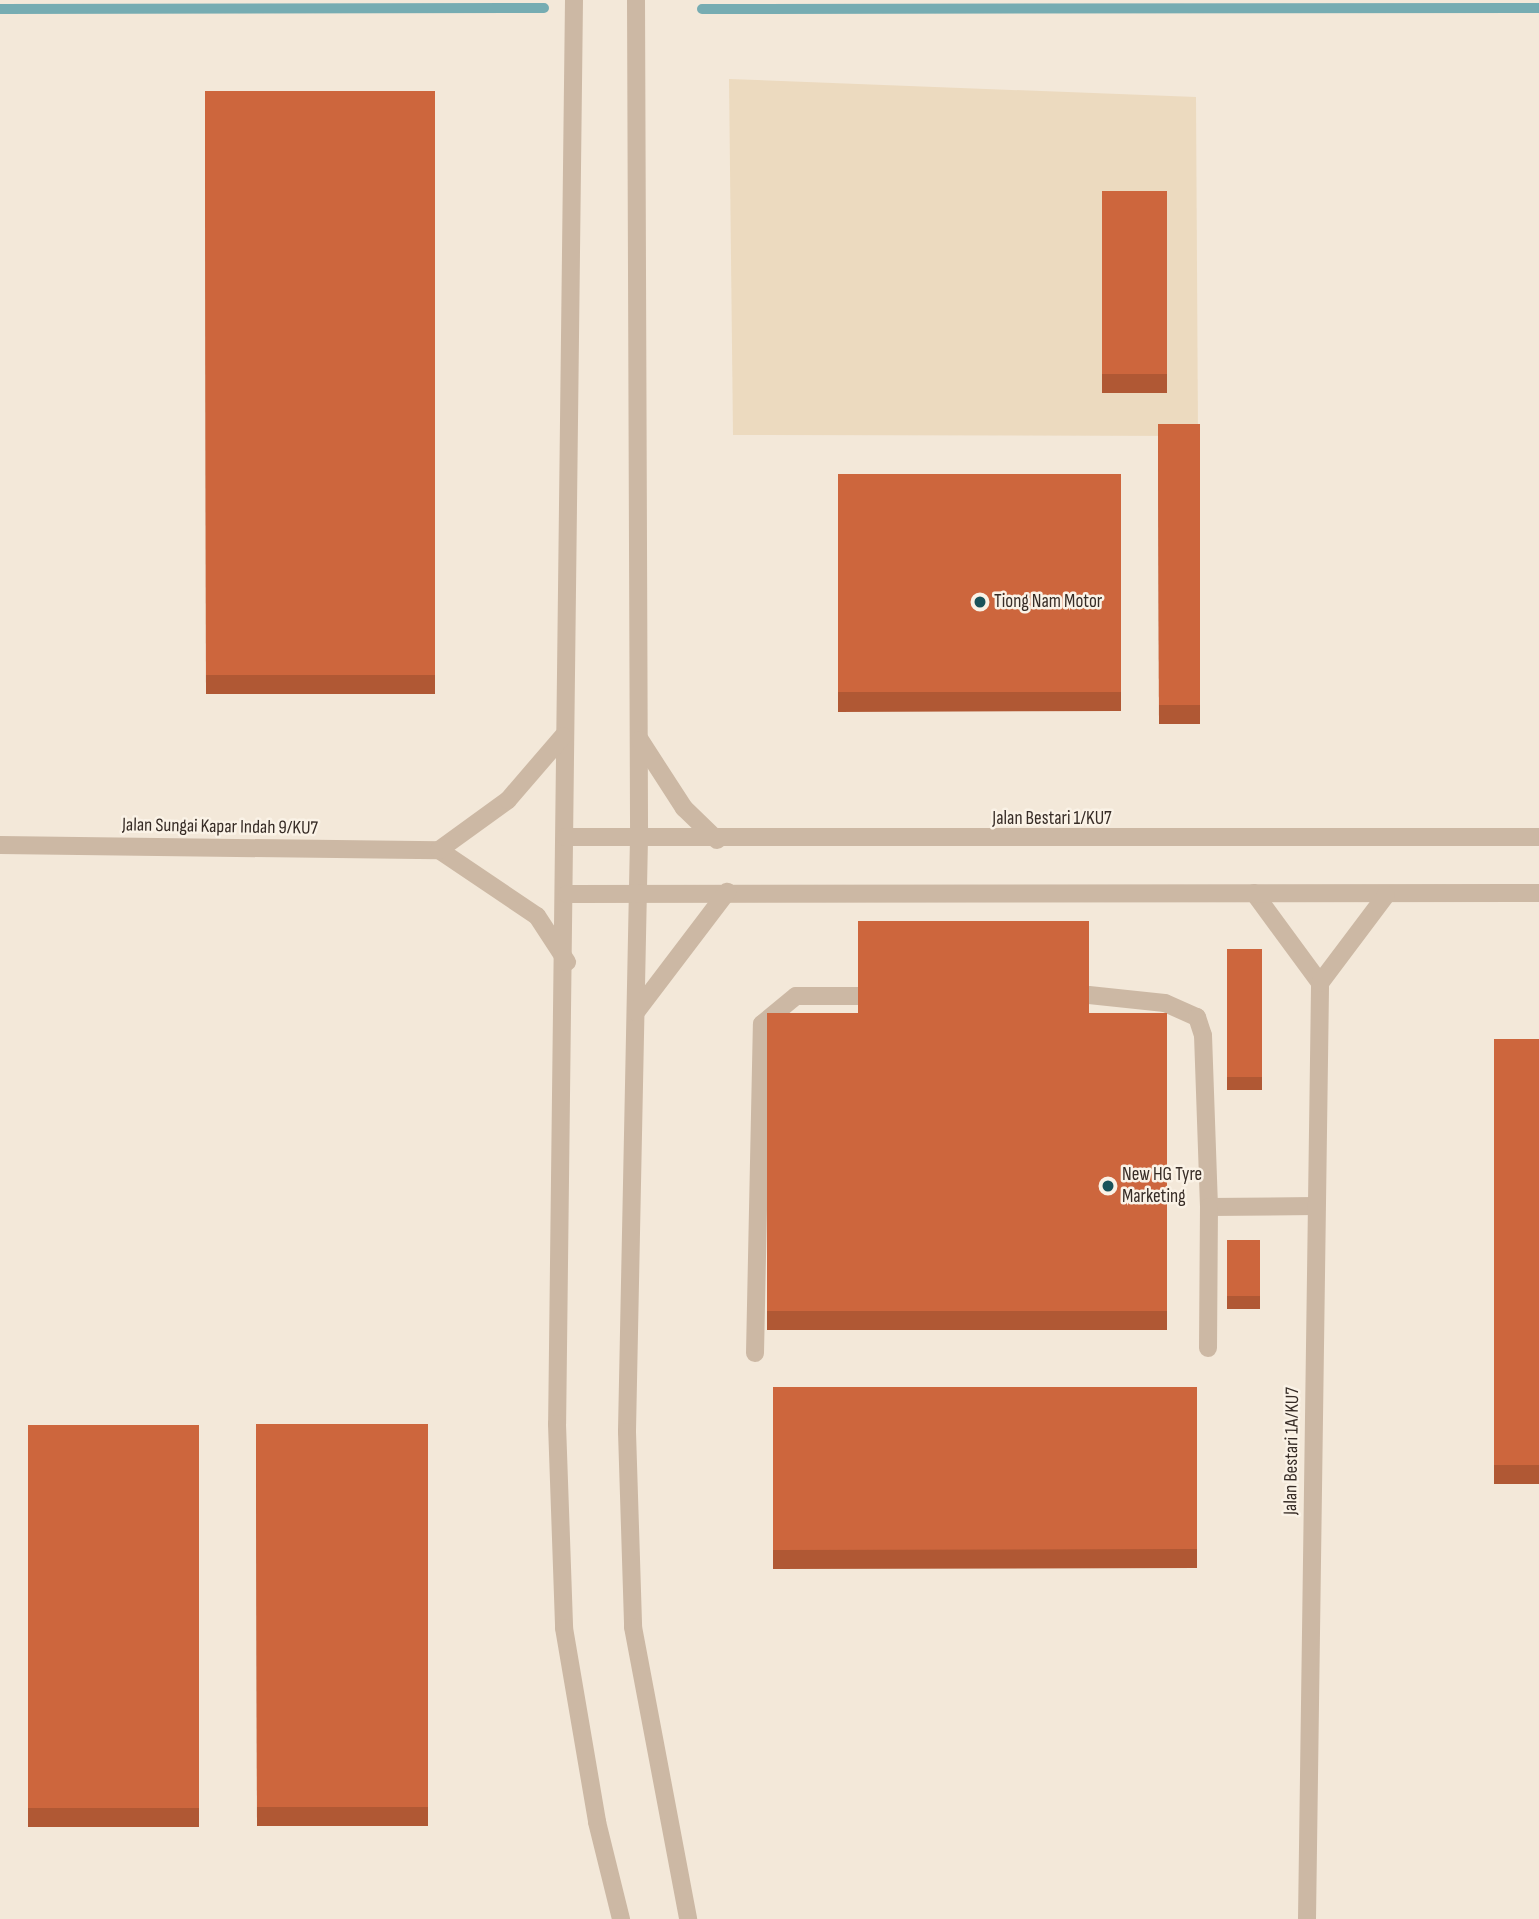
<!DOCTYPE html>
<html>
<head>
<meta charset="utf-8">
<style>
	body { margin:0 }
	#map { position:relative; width:1539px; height:1919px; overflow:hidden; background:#f3e8d9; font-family:"Sofia Sans Condensed",sans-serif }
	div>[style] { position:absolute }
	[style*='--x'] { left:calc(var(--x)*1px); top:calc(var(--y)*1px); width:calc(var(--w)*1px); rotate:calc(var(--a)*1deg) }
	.plaza>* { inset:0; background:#ecdabf }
	.stream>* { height:10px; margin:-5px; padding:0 5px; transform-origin:5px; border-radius:5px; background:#76acb2 }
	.service>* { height:18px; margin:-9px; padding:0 9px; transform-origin:9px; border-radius:9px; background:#ccb8a4 }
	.minor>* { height:18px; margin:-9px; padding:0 9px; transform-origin:9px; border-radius:9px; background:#ccb8a4 }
	.wall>* { inset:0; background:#b05834 }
	.building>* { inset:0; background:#cd663d }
	.dots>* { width:19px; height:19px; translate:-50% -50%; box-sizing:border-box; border:4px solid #faf2e6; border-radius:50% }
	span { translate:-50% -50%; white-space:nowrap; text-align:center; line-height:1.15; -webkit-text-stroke:5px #faf2e6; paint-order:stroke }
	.poi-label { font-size:19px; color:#372c26 }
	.left { translate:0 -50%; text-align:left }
	.street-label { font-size:19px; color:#372c26 }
</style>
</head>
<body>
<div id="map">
	<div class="plaza">
		<div style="clip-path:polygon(729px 79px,1196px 97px,1198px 436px,733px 435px)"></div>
	</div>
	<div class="stream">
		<div style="--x:0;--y:9;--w:544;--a:-0.11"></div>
		<div style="--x:702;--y:9;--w:837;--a:-0.07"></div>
	</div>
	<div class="service">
		<div style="--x:1089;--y:995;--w:76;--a:6"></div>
		<div style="--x:1165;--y:1003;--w:35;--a:24"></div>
		<div style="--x:1197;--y:1017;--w:19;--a:72"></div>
		<div style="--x:1203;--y:1035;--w:172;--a:88"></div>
		<div style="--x:1209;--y:1207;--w:107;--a:-0.5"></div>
		<div style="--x:1208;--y:1348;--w:141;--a:-89.6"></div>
		<div style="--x:755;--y:1353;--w:329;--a:-88.8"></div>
		<div style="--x:762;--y:1024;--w:44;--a:-39.5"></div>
		<div style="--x:796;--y:996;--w:62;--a:0"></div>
	</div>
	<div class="minor">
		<div style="--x:574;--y:0;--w:1424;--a:90.68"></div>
		<div style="--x:557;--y:1424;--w:204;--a:88"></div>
		<div style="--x:564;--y:1628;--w:197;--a:80.3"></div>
		<div style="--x:597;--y:1822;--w:100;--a:76.1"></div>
		<div style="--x:636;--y:0;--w:838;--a:89.79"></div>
		<div style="--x:639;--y:838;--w:594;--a:91.16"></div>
		<div style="--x:627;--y:1432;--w:195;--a:88.2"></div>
		<div style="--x:633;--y:1627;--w:297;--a:79.3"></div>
		<div style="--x:640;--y:740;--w:81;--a:57.1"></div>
		<div style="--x:684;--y:808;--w:46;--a:44.1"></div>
		<div style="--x:565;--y:837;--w:974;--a:0"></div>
		<div style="--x:0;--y:845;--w:439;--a:0.7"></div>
		<div style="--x:439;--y:850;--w:118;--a:34"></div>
		<div style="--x:537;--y:916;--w:55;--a:56.9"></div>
		<div style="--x:439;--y:850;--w:85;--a:-35.9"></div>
		<div style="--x:508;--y:800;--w:84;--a:-49.3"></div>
		<div style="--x:1254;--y:893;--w:112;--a:53.7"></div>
		<div style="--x:567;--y:894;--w:972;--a:-0.06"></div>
		<div style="--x:636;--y:1012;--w:151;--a:-52.8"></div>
		<div style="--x:1307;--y:1919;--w:936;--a:-89.2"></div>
		<div style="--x:1320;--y:983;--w:110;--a:-53.1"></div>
	</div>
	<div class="wall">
		<div style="clip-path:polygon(205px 91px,435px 91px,435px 694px,206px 694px)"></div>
		<div style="clip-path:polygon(1102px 191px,1167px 191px,1167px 393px,1102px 393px)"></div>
		<div style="clip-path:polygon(1158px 424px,1200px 424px,1200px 724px,1159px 724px)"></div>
		<div style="clip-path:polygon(838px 474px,1121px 474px,1121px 711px,838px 712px)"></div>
		<div style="clip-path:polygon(1227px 949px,1262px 949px,1262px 1090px,1227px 1090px)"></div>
		<div style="clip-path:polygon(767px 1013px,1167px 1013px,1167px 1330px,767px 1330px)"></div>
		<div style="clip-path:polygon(1494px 1039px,1539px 1039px,1539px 1484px,1494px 1484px)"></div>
		<div style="clip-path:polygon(1227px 1240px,1260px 1240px,1260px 1309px,1227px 1309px)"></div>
		<div style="clip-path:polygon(773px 1387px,1197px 1387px,1197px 1568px,773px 1569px)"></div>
		<div style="clip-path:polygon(256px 1424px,428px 1424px,428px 1826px,257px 1826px)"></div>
		<div style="clip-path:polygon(28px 1425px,199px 1425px,199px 1827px,28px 1827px)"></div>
	</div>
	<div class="building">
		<div style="clip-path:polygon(205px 91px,435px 91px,435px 675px,206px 675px)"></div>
		<div style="clip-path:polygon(1102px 191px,1167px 191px,1167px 374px,1102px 374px)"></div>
		<div style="clip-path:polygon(1158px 424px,1200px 424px,1200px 705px,1159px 705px)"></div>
		<div style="clip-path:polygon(838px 474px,1121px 474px,1121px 692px,838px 692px)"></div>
		<div style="clip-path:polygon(858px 921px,1089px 921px,1089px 1013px,1167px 1013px,1167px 1311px,767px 1311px,767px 1013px,858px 1013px)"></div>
		<div style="clip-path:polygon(1227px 949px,1262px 949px,1262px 1077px,1227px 1077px)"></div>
		<div style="clip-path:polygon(1494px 1039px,1539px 1039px,1539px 1465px,1494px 1465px)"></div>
		<div style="clip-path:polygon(1227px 1240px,1260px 1240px,1260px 1296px,1227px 1296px)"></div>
		<div style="clip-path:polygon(773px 1387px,1197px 1387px,1197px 1549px,773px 1550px)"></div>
		<div style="clip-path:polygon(256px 1424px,428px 1424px,428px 1807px,257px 1807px)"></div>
		<div style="clip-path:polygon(28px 1425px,199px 1425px,199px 1808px,28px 1808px)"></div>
	</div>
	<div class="dots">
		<div style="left:980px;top:602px;background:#1a535a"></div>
		<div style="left:1108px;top:1186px;background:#1a535a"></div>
	</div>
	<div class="poi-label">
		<span class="left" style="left:994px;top:602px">Tiong Nam Motor</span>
		<span class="left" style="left:1122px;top:1186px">New HG Tyre<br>Marketing</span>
	</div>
	<div class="street-label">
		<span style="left:1052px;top:819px">Jalan Bestari 1/KU7</span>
		<span style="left:220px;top:827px;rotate:1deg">Jalan Sungai Kapar Indah 9/KU7</span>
		<span style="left:1292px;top:1451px;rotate:-89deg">Jalan Bestari 1A/KU7</span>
	</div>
</div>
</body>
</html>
